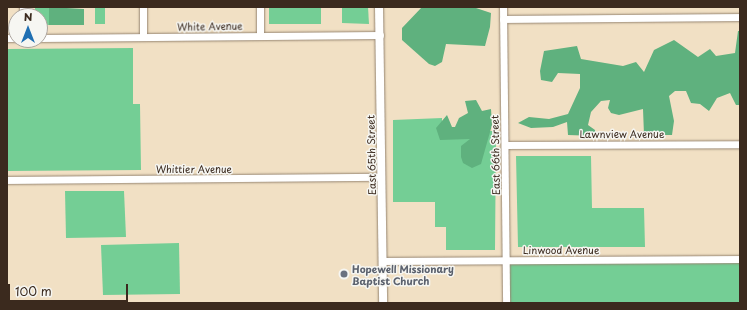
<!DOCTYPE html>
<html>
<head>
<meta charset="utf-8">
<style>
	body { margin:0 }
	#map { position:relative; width:747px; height:310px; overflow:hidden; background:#f1e0c4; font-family:"Playpen Sans",sans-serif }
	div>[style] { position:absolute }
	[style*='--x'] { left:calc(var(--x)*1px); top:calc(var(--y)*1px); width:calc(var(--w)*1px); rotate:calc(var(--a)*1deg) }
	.green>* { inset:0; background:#74ce95 }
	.forest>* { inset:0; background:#5fb17e }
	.roads { filter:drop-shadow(0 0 1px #968571) drop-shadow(0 0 1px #968571) }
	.minor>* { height:7px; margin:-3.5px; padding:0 3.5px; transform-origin:3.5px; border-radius:3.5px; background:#fff }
	.tertiary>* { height:8px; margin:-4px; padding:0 4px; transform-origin:4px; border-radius:4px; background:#fff }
	.dots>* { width:11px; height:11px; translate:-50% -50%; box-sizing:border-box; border:2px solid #f6f6f2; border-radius:50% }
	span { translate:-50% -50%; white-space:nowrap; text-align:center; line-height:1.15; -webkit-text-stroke:3px #f6f6f2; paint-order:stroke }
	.street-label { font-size:10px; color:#3b2a1e }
	.worship-label { font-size:10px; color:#5b616d; font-weight:700 }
	.left { translate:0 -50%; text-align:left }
	.frame { position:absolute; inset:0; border:8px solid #3b2a1e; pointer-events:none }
	.north { position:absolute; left:8px; top:8px; width:40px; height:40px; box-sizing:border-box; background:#f6f6f2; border:1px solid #aba49d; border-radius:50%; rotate:0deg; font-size:11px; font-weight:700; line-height:16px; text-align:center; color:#3b2a1e }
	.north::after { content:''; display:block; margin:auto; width:14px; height:18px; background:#1f6fb2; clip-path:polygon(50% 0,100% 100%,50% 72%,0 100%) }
	.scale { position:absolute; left:8px; top:284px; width:120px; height:18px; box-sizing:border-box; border:2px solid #3b2a1e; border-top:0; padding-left:5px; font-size:12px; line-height:14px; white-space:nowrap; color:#3b2a1e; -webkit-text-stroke:3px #f6f6f2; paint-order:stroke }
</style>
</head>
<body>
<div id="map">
	<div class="green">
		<div style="clip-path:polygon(35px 7px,49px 7px,49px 25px,40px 25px,40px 16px,35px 16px)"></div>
		<div style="clip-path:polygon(95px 7px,105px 7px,105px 24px,95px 24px)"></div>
		<div style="clip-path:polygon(269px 7px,321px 7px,321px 24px,269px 24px)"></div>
		<div style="clip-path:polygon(342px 7px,368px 7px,369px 24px,342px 23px)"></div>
		<div style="clip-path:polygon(133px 48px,133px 104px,140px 104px,141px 170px,7px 171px,7px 49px)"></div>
		<div style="clip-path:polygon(442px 118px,442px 131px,496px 131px,495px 250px,446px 250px,446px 227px,435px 227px,435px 202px,393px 202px,393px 120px)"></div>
		<div style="clip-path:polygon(516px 156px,591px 156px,592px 208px,644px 208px,645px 247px,518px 247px)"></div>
		<div style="clip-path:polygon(65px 191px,124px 191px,126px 237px,66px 238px)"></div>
		<div style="clip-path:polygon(179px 243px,180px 294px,103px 295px,101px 245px)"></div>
		<div style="clip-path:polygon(740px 259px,740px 303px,506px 303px,506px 261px)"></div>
	</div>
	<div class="forest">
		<div style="clip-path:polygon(49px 7px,84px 9px,84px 25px,49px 25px)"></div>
		<div style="clip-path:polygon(422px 7px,473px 7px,491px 13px,490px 27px,485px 46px,446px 44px,442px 62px,435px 66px,429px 64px,402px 40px,402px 28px)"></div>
		<div style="clip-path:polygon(738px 31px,740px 31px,740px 105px,736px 105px,730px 93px,717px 98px,709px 111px,700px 104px,691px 103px,686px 91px,675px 91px,669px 96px,674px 121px,672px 135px,644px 135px,643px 109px,619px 115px,611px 113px,608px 108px,610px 100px,601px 101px,591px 112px,588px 125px,595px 130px,597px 136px,568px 135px,567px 122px,553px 127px,531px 128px,518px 123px,529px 117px,549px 119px,568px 114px,580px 88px,580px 74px,558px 73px,552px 82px,541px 80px,540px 71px,544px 51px,577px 46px,581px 59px,623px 66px,636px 62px,644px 72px,654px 50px,674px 40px,698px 57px,710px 49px,716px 56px,735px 53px)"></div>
		<div style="clip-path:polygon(476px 100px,482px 111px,491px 109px,492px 125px,481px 164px,472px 168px,463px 163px,461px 157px,461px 146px,470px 139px,440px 140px,436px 128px,447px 115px,452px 127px,455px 127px,459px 118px,468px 113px,465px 101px)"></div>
	</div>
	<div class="roads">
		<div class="minor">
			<div style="--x:23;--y:7;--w:9;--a:90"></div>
			<div style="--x:143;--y:7;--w:30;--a:90"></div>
			<div style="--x:260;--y:7;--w:28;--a:90"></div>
			<div style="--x:503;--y:7;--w:296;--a:89.4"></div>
			<div style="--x:503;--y:19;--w:237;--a:-0.5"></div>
			<div style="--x:7;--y:38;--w:9;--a:0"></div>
			<div style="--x:40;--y:38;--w:340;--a:-0.5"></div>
			<div style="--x:505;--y:145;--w:235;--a:-0.2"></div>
			<div style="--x:7;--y:180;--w:374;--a:-0.5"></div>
			<div style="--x:382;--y:261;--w:358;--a:-0.3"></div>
		</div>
		<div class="tertiary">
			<div style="--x:379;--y:7;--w:296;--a:89.2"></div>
		</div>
	</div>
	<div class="dots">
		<div style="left:344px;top:274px;background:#6b7280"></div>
	</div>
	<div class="street-label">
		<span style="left:210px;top:26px;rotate:-1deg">White Avenue</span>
		<span style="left:622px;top:134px">Lawnview Avenue</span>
		<span style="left:371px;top:155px;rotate:-91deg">East 65th Street</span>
		<span style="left:495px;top:155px;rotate:-91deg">East 66th Street</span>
		<span style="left:194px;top:169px">Whittier Avenue</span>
		<span style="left:561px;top:250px">Linwood Avenue</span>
	</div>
	<div class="worship-label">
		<span class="left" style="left:352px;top:274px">Hopewell Missionary<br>Baptist Church</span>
	</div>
	<div class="frame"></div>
	<div class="north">N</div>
	<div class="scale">100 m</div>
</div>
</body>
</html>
